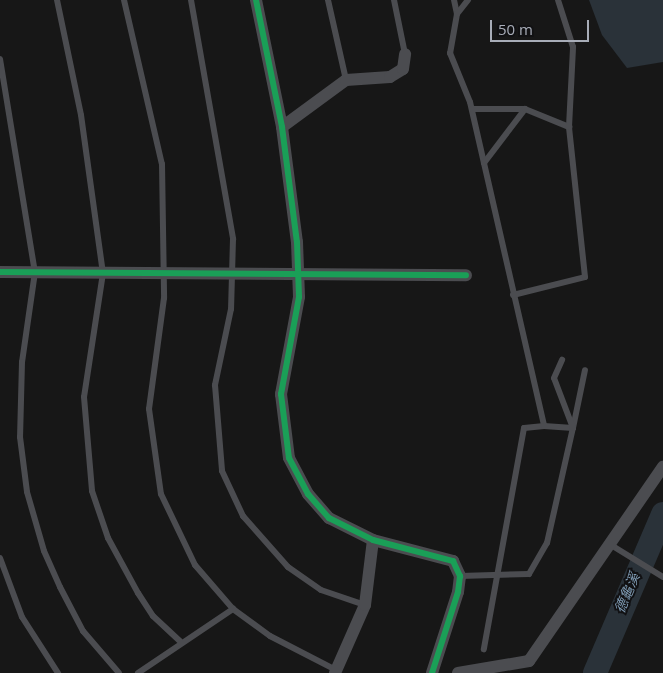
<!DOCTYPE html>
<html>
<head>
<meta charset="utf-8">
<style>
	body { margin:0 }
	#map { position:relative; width:663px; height:673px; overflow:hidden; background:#171717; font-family:"Open Sans","Noto Sans TC",sans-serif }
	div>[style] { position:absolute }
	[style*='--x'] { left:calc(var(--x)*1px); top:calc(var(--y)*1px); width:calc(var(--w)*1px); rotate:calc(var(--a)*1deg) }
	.water>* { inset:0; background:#2a3239 }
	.river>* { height:24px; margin:-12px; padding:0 12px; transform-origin:12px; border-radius:12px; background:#2a3239 }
	.service>* { height:6px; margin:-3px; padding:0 3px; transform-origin:3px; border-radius:3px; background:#4b4c50 }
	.minor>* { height:12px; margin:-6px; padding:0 6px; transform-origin:6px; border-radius:6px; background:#4b4c50 }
	.cycleway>* { height:6px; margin:-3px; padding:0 3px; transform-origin:3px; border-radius:3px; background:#1a9f57 }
	span { translate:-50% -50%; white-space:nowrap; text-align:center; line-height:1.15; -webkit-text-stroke:4px #111113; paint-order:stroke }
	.water-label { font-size:14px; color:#7f9bb3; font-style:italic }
	.scale { position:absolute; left:490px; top:20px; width:99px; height:22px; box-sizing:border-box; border:2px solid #a8adb8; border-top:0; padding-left:6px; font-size:15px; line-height:18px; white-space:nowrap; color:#a8adb8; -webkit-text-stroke:4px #111113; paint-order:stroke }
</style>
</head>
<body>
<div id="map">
	<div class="water">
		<div style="clip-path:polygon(589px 0,663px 0,663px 62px,627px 68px,602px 35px)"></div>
	</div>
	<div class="river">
		<div style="--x:595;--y:673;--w:173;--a:-66.8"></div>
	</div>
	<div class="service">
		<div style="--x:57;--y:0;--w:117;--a:78.2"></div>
		<div style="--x:81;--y:115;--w:160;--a:82.1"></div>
		<div style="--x:103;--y:273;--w:125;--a:98.7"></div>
		<div style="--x:84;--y:397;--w:94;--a:85.1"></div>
		<div style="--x:92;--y:491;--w:50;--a:71.2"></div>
		<div style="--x:108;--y:538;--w:63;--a:61.4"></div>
		<div style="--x:138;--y:593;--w:27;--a:57"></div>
		<div style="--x:153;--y:616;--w:37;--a:43"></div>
		<div style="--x:124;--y:0;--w:168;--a:77"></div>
		<div style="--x:162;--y:164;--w:134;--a:89.1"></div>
		<div style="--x:164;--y:298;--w:112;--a:97.7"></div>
		<div style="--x:149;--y:409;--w:86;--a:82"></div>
		<div style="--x:161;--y:494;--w:79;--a:64.4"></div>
		<div style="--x:195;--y:565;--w:58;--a:49.2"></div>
		<div style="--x:233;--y:609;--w:46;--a:36.1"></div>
		<div style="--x:270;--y:636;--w:74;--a:27.3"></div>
		<div style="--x:191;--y:0;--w:243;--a:80"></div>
		<div style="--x:233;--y:239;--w:70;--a:91.6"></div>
		<div style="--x:231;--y:309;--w:78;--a:101.9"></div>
		<div style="--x:215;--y:385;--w:86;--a:85.3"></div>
		<div style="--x:222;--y:471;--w:50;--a:65"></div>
		<div style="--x:243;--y:516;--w:68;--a:48.6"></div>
		<div style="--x:288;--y:567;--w:40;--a:34.9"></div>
		<div style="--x:321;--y:590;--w:46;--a:18.8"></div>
		<div style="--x:328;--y:0;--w:82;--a:77.3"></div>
		<div style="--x:394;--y:0;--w:55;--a:78.5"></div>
		<div style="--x:454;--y:0;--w:14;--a:78"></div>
		<div style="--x:457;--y:14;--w:40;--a:100"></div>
		<div style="--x:450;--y:53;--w:53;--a:67.8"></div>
		<div style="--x:470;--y:102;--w:332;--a:77.1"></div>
		<div style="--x:544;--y:426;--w:20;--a:174"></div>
		<div style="--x:524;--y:428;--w:225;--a:100.3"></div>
		<div style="--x:457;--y:14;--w:18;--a:-52"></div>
		<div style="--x:0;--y:59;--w:216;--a:80.7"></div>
		<div style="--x:35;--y:272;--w:91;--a:98.2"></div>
		<div style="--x:22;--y:362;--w:75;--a:91.5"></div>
		<div style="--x:20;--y:437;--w:55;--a:82.7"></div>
		<div style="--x:27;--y:492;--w:61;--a:73.9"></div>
		<div style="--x:44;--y:551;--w:39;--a:66"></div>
		<div style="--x:60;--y:587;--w:50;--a:62.4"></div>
		<div style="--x:83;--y:631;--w:55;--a:49.4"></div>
		<div style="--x:472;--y:109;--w:53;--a:0"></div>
		<div style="--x:484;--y:163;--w:68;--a:-52.8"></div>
		<div style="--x:525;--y:109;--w:48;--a:22.2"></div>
		<div style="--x:513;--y:295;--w:74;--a:-14"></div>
		<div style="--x:585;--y:277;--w:151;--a:-96.1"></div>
		<div style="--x:569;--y:127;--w:80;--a:-87.1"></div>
		<div style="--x:573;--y:47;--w:49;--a:-107.7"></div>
		<div style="--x:544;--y:426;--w:29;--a:4"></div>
		<div style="--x:573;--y:428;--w:59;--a:-78.3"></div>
		<div style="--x:611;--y:545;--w:61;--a:31.6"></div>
		<div style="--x:0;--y:558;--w:63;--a:69.6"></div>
		<div style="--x:22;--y:617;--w:67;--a:57.3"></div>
		<div style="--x:460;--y:576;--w:69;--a:-1.7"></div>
		<div style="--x:529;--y:574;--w:36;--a:-60"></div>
		<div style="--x:547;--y:543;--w:118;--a:-77.3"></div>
		<div style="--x:573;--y:428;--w:53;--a:-110.8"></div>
		<div style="--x:554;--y:378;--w:20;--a:-66"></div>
		<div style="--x:138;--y:673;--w:115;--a:-34"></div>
	</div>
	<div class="minor">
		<div style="--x:256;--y:0;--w:130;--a:78.4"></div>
		<div style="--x:282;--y:127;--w:116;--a:82.6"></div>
		<div style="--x:297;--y:242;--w:55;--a:87.9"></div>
		<div style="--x:299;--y:297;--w:99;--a:100.5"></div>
		<div style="--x:281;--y:394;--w:64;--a:82.9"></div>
		<div style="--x:289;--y:458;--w:41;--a:62.2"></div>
		<div style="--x:308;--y:494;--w:32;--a:49"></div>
		<div style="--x:329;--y:518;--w:49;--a:26.6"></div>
		<div style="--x:373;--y:540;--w:83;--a:14.7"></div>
		<div style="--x:453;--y:561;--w:17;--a:65"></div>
		<div style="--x:460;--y:576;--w:16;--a:97"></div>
		<div style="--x:458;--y:592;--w:85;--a:107.8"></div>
		<div style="--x:282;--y:127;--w:79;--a:-36.3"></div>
		<div style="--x:346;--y:80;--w:44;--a:-3.9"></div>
		<div style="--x:390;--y:77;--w:15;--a:-32"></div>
		<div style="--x:403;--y:69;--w:15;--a:-82"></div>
		<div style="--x:0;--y:272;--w:466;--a:0.4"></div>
		<div style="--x:335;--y:673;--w:74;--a:-66.2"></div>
		<div style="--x:365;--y:605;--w:65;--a:-83"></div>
		<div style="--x:458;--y:673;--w:72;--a:-9.6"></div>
		<div style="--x:529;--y:661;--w:236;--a:-55.4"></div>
	</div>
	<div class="cycleway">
		<div style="--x:256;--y:0;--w:130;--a:78.4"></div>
		<div style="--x:282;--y:127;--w:116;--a:82.6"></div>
		<div style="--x:297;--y:242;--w:55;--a:87.9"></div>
		<div style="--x:299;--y:297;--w:99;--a:100.5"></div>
		<div style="--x:281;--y:394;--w:64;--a:82.9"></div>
		<div style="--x:289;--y:458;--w:41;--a:62.2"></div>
		<div style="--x:308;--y:494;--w:32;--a:49"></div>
		<div style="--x:329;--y:518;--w:49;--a:26.6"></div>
		<div style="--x:373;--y:540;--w:83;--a:14.7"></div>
		<div style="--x:453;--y:561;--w:17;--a:65"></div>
		<div style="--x:460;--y:576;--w:16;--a:97"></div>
		<div style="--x:458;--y:592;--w:85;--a:107.8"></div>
		<div style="--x:0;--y:272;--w:466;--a:0.4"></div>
	</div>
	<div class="water-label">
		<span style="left:627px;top:593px;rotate:-67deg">德龜溪</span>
	</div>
	<div class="scale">50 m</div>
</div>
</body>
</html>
